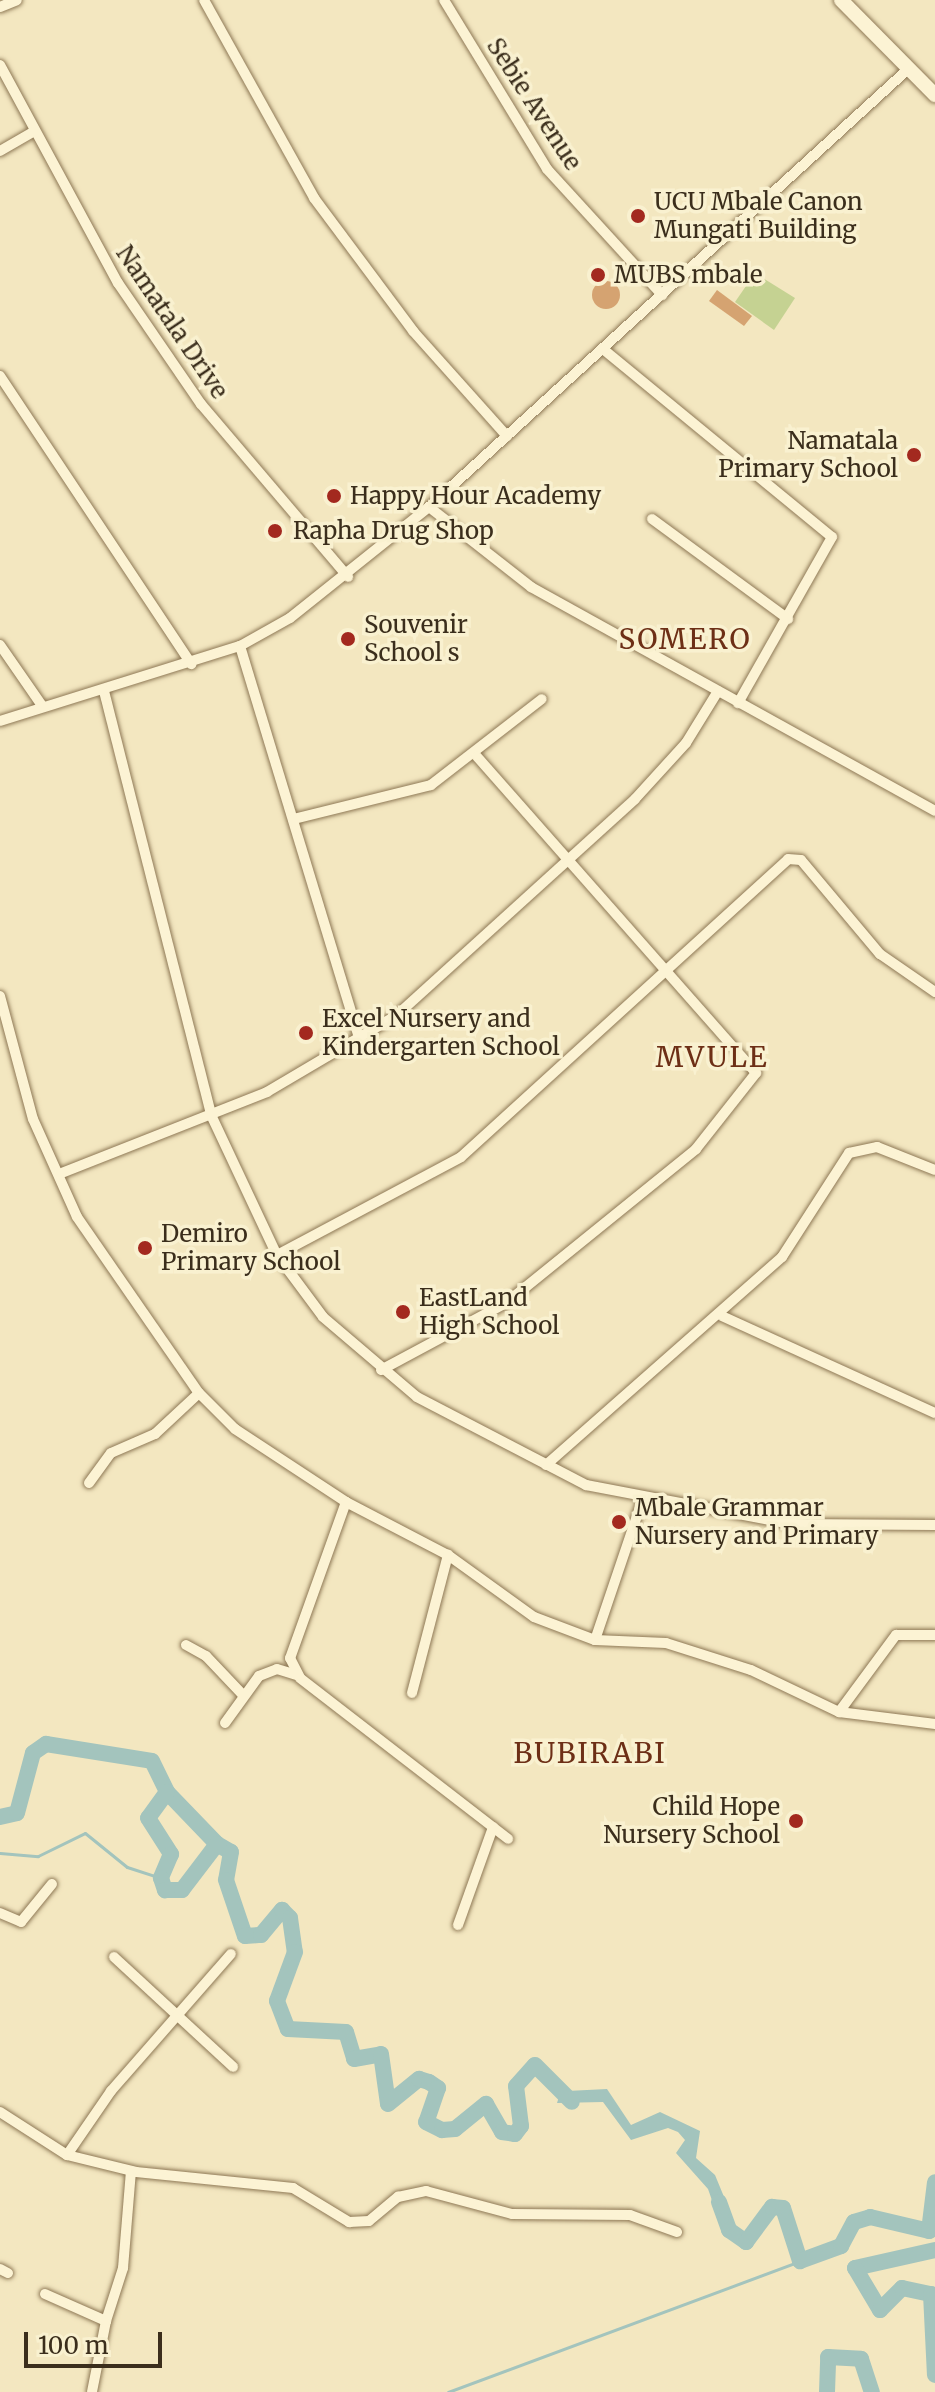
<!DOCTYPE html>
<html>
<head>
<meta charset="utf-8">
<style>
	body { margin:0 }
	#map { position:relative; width:935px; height:2392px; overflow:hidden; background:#f3e7c0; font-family:Merriweather,serif }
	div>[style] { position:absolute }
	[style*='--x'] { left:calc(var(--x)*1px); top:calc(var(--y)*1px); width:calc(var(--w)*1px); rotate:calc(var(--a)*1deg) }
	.green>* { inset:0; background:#c5d292 }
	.water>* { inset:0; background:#a3c4bd }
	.stream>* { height:3px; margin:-1.5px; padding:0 1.5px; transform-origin:1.5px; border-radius:1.5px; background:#a3c4bd }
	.river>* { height:16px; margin:-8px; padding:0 8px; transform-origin:8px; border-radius:8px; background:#a3c4bd }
	.building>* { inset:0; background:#d5a371 }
	.round { border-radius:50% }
	.roads { filter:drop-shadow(0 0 2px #8e7855) drop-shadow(0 0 2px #8e7855) }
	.street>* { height:10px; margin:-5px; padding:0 5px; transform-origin:5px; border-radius:5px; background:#fcf3d4 }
	.secondary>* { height:14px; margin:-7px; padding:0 7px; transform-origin:7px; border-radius:7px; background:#fcf3d4 }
	.dots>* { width:22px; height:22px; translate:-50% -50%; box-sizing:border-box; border:4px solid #f9f1d0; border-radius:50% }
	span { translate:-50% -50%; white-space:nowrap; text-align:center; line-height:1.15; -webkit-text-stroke:7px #f9f1d0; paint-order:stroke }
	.street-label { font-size:24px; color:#3b2e1c }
	.poi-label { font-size:24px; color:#3b2e1c }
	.left { translate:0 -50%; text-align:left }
	.right { translate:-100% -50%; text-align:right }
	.quarter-label { font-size:28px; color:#6d2f16; letter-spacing:2px }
	.scale { position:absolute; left:24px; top:2332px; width:138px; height:36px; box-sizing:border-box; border:4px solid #3b2e1c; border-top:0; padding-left:10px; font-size:24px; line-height:28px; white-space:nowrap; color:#3b2e1c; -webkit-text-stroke:6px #f9f1d0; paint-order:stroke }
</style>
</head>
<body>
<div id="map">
	<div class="green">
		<div style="clip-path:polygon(755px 273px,795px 298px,774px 330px,735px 302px)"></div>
	</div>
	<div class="water">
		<div style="clip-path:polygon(563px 2084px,567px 2091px,607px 2089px,631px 2125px,660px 2112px,700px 2131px,696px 2158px,715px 2175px,729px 2209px,726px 2222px,720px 2223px,708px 2189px,676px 2153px,685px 2140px,678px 2132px,668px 2128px,631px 2140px,603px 2102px,557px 2103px)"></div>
	</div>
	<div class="stream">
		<div style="--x:0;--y:1853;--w:38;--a:5"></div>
		<div style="--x:38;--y:1856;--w:52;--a:-26.1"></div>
		<div style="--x:85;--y:1833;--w:54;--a:39"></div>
		<div style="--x:127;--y:1867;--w:36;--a:18"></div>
		<div style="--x:448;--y:2392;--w:376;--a:-20.4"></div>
	</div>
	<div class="river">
		<div style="--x:167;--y:1792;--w:72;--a:46.1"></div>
		<div style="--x:0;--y:1817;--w:17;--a:-13"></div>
		<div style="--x:17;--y:1813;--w:62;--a:-75.1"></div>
		<div style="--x:33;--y:1753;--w:16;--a:-35"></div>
		<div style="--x:46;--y:1744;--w:107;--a:9.1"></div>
		<div style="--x:152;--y:1761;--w:34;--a:64"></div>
		<div style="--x:167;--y:1792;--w:32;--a:126"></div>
		<div style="--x:148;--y:1818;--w:43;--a:57.4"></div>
		<div style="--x:171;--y:1854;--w:26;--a:113"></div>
		<div style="--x:161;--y:1878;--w:13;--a:72"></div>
		<div style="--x:165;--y:1890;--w:17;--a:0"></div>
		<div style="--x:182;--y:1890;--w:58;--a:-52.7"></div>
		<div style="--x:217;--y:1844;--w:16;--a:30"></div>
		<div style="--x:231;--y:1852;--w:28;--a:100"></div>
		<div style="--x:226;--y:1880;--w:59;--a:71.3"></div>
		<div style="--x:245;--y:1936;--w:16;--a:-4"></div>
		<div style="--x:261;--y:1935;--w:33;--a:-50"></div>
		<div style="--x:282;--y:1910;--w:11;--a:45"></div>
		<div style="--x:290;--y:1918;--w:34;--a:82"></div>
		<div style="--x:295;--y:1952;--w:52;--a:110.2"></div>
		<div style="--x:277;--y:2001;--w:30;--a:69"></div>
		<div style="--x:288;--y:2029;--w:58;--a:3"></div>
		<div style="--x:346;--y:2032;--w:28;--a:73"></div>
		<div style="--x:354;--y:2059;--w:27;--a:-10"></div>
		<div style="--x:381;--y:2054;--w:50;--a:82"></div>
		<div style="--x:388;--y:2104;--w:40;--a:-39"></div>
		<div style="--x:419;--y:2079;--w:10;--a:17"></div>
		<div style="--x:429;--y:2082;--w:11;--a:34"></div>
		<div style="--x:438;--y:2088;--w:36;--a:109"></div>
		<div style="--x:426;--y:2122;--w:18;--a:27"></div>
		<div style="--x:442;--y:2130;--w:13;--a:-4"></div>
		<div style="--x:455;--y:2129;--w:40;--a:-39"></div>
		<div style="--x:486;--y:2104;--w:32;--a:60"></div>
		<div style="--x:502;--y:2132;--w:13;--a:9"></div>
		<div style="--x:515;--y:2134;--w:10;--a:-53"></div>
		<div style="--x:521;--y:2126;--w:40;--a:-97.1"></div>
		<div style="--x:516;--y:2086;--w:28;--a:-48"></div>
		<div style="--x:535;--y:2065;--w:52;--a:45"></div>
		<div style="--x:719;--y:2202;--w:30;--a:70"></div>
		<div style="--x:729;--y:2230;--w:21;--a:35"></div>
		<div style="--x:746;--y:2242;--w:44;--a:-53.4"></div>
		<div style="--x:772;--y:2207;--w:11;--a:5"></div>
		<div style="--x:783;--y:2208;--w:56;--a:72.2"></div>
		<div style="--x:800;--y:2261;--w:44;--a:-20.1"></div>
		<div style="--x:841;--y:2246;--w:27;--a:-62"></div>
		<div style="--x:854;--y:2222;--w:17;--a:-17"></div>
		<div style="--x:870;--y:2217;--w:61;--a:13.3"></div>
		<div style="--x:929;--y:2231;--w:49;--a:-83"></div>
		<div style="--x:935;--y:2250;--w:82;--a:167.3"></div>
		<div style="--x:855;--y:2268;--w:49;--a:59.2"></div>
		<div style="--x:880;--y:2310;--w:31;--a:-45"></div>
		<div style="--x:902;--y:2288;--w:30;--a:12"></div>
		<div style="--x:931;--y:2294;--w:81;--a:87.2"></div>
		<div style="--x:827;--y:2392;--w:35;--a:-88"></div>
		<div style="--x:828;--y:2357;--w:33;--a:3"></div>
		<div style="--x:861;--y:2359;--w:35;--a:72"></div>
	</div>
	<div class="building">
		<div class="round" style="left:592px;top:281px;width:28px;height:28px"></div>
		<div style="clip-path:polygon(717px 290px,752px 316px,744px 326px,709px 301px)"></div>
	</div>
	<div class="roads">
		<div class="street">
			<div style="--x:204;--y:0;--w:227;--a:60.9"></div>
			<div style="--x:314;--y:198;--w:166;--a:53.3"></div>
			<div style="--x:413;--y:331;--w:141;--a:48.2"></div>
			<div style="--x:444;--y:0;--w:198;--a:58.6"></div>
			<div style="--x:547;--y:169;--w:171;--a:47.6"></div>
			<div style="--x:0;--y:7;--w:18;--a:-22"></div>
			<div style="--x:0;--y:65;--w:248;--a:61.6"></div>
			<div style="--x:118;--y:283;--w:147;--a:55.6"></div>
			<div style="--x:201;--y:404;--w:227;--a:49.6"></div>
			<div style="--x:0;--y:151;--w:38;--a:-30"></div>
			<div style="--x:603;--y:349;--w:296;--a:39.4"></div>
			<div style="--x:832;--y:537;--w:191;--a:119.5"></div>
			<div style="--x:0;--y:376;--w:346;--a:56.4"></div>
			<div style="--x:429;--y:507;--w:130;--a:38.1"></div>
			<div style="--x:531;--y:587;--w:462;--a:29"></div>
			<div style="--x:652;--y:519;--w:169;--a:36.3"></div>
			<div style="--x:0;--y:645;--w:75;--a:55.3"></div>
			<div style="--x:240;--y:646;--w:413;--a:73.1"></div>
			<div style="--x:104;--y:691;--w:437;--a:75.8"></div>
			<div style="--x:211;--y:1115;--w:155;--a:64.8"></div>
			<div style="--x:277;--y:1255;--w:77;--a:53.4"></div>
			<div style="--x:323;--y:1317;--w:123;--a:40.4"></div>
			<div style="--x:417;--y:1397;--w:191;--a:27.5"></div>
			<div style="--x:586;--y:1485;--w:209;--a:10.8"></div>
			<div style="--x:791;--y:1524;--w:144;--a:0.4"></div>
			<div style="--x:0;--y:721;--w:251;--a:-17.4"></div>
			<div style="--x:240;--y:646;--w:57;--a:-29.2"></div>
			<div style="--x:290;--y:618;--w:178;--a:-38.6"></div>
			<div style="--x:429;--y:507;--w:646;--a:-42.43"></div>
			<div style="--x:294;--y:819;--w:141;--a:-13.9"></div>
			<div style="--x:431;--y:785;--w:140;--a:-37.8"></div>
			<div style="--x:0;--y:996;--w:127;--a:75"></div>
			<div style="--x:33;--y:1119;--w:107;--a:65.8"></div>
			<div style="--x:77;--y:1217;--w:214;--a:55.3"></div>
			<div style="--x:199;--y:1393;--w:51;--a:45"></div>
			<div style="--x:235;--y:1429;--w:133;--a:33.3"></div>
			<div style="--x:346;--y:1502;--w:115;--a:27.5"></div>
			<div style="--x:448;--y:1555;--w:106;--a:35.8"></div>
			<div style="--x:534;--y:1617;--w:65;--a:20.7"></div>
			<div style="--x:595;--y:1640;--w:147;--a:-71.3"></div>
			<div style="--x:59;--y:1174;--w:224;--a:-21.5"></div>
			<div style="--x:267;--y:1092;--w:151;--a:-30.6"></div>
			<div style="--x:397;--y:1015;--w:321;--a:-42.2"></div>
			<div style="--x:635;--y:799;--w:76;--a:-47.7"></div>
			<div style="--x:686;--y:743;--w:61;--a:-58.4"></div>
			<div style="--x:277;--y:1255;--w:208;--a:-28"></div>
			<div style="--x:461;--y:1157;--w:442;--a:-42.3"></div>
			<div style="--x:788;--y:859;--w:13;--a:4"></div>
			<div style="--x:801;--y:860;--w:123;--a:50"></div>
			<div style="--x:880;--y:954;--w:67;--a:34.6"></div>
			<div style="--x:722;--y:1316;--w:234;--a:24.5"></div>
			<div style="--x:381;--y:1370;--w:142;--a:-28.2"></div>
			<div style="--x:506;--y:1303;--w:245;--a:-39"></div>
			<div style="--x:696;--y:1149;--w:97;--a:-51.7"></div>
			<div style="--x:756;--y:1073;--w:422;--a:-131.4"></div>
			<div style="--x:546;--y:1465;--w:315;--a:-41.4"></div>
			<div style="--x:782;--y:1257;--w:124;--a:-57.2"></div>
			<div style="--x:849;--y:1153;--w:29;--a:-12"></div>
			<div style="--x:877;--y:1147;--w:62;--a:21.6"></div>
			<div style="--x:89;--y:1483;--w:37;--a:-54"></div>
			<div style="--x:111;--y:1453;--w:48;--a:-23.4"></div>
			<div style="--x:155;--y:1434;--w:60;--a:-43"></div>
			<div style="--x:346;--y:1502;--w:166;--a:109.7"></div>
			<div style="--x:290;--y:1658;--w:22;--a:63"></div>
			<div style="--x:300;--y:1678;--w:263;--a:37.7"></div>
			<div style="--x:595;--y:1640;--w:71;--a:2.4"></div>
			<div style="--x:666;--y:1643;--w:89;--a:17.6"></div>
			<div style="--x:751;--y:1670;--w:98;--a:25.5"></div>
			<div style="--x:839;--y:1712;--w:97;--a:7.1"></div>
			<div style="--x:186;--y:1645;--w:23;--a:29"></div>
			<div style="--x:206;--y:1656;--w:52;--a:46.5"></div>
			<div style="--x:412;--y:1693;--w:143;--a:-75.4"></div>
			<div style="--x:839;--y:1712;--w:96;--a:-53.5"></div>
			<div style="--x:896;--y:1635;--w:39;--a:0"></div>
			<div style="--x:225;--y:1723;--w:58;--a:-54.1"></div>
			<div style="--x:259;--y:1676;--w:19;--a:-21"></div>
			<div style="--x:277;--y:1669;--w:21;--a:17"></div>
			<div style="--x:0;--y:1913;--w:23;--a:23"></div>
			<div style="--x:21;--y:1922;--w:49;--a:-50.8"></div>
			<div style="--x:458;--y:1925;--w:104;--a:-70.3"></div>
			<div style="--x:114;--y:1957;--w:162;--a:42.7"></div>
			<div style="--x:0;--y:2112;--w:80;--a:32.7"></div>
			<div style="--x:67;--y:2155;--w:71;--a:13.8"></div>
			<div style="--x:136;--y:2172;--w:158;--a:5.8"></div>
			<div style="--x:293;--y:2188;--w:66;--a:31.3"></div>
			<div style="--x:349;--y:2222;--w:20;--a:-3"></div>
			<div style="--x:369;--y:2221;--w:38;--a:-40"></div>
			<div style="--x:398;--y:2197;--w:29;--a:-12"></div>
			<div style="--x:426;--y:2191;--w:89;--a:15"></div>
			<div style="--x:512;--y:2214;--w:118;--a:0.5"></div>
			<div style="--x:630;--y:2215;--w:50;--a:19.9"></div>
			<div style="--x:67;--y:2155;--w:78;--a:-55.5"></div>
			<div style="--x:111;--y:2091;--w:182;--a:-48.8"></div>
			<div style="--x:0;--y:2269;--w:9;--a:27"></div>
			<div style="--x:45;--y:2294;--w:67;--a:23.9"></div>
			<div style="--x:106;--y:2321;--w:72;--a:101.2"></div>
			<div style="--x:106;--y:2321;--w:56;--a:-72.2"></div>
			<div style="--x:123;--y:2268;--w:97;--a:-85.3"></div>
		</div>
		<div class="secondary">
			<div style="--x:841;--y:0;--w:134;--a:45.3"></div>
		</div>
	</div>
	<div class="dots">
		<div style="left:638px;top:216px;background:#a3291f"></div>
		<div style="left:598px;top:275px;background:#a3291f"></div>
		<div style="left:914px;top:455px;background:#a3291f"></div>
		<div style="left:334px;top:496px;background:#a3291f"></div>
		<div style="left:275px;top:531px;background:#a3291f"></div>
		<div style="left:348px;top:639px;background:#a3291f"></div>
		<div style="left:306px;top:1033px;background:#a3291f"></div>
		<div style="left:145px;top:1248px;background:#a3291f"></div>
		<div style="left:403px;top:1312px;background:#a3291f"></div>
		<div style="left:619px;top:1522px;background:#a3291f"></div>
		<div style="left:796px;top:1821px;background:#a3291f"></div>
	</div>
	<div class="street-label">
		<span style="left:534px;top:104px;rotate:57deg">Sebie Avenue</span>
		<span style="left:172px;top:322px;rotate:56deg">Namatala Drive</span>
	</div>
	<div class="poi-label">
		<span class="left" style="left:654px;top:216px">UCU Mbale Canon<br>Mungati Building</span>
		<span class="left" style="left:614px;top:275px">MUBS mbale</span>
		<span class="right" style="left:898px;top:455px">Namatala<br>Primary School</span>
		<span class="left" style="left:350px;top:496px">Happy Hour Academy</span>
		<span class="left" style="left:293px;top:531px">Rapha Drug Shop</span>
		<span class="left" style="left:364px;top:639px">Souvenir<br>School s</span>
		<span class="left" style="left:322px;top:1033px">Excel Nursery and<br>Kindergarten School</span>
		<span class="left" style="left:161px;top:1248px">Demiro<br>Primary School</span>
		<span class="left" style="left:419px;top:1312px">EastLand<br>High School</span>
		<span class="left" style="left:635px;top:1522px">Mbale Grammar<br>Nursery and Primary</span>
		<span class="right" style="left:780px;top:1821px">Child Hope<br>Nursery School</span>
	</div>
	<div class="quarter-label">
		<span style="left:685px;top:639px">SOMERO</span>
		<span style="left:712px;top:1057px">MVULE</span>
		<span style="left:590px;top:1753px">BUBIRABI</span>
	</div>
	<div class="scale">100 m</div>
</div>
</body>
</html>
